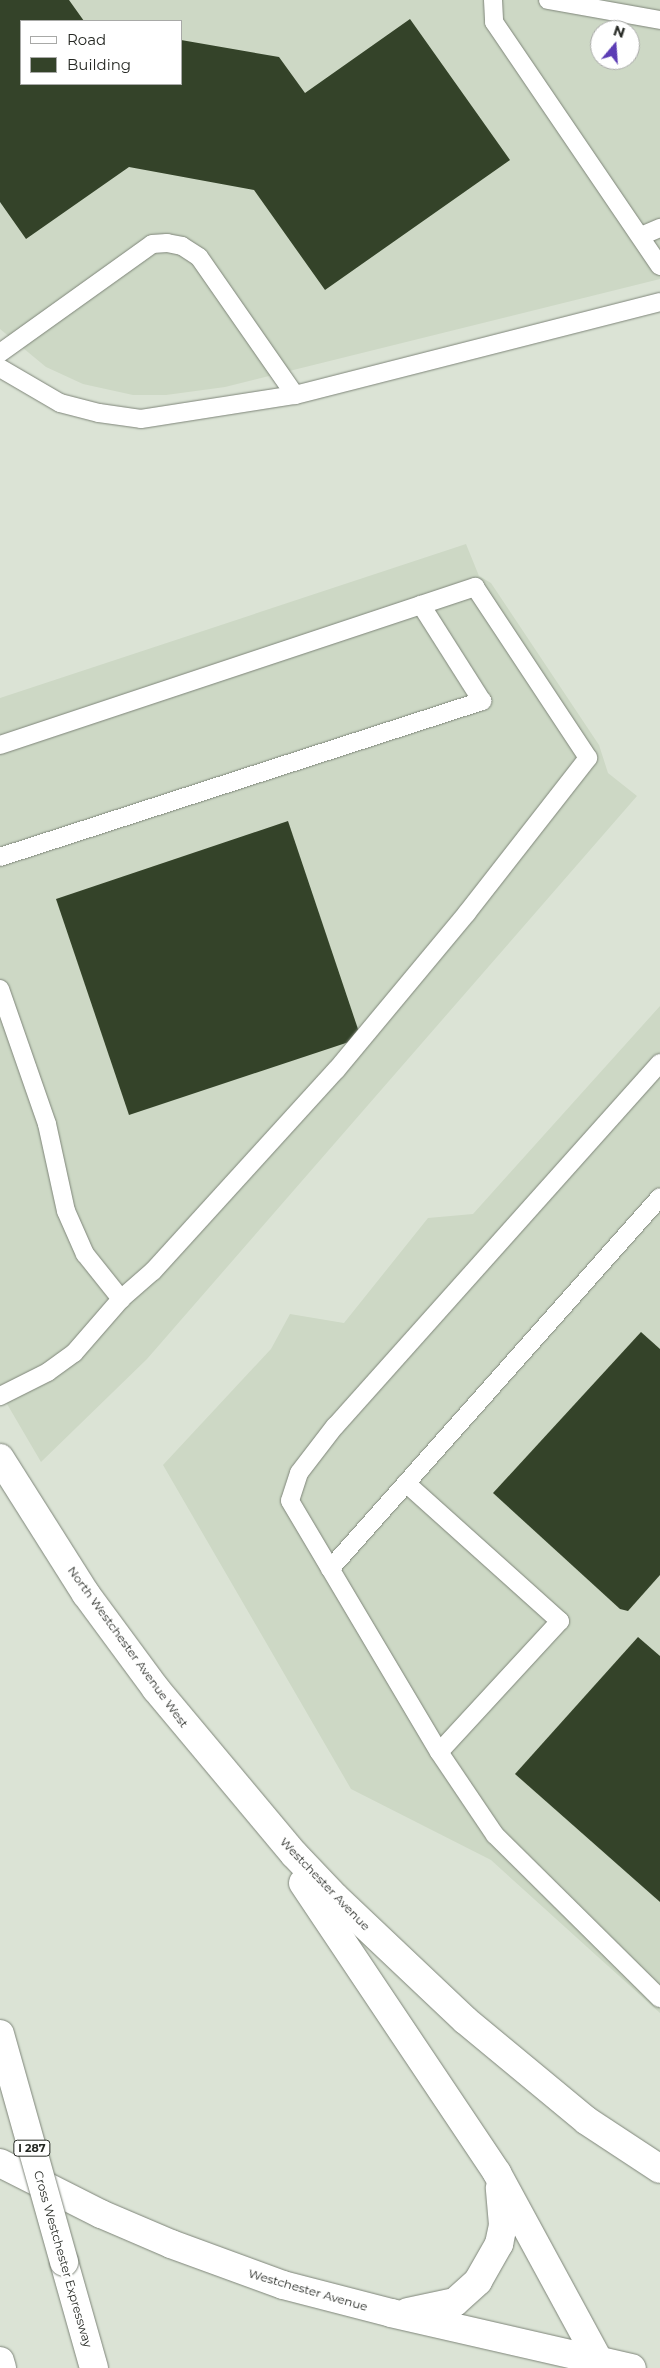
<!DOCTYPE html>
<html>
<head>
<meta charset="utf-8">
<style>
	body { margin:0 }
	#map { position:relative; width:660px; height:2368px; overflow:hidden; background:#dbe3d5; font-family:Montserrat,sans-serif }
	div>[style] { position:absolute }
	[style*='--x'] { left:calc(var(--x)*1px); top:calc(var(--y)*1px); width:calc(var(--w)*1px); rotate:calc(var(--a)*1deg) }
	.built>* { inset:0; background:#cdd8c5 }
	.building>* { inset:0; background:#344329 }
	.roads { filter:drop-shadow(0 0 1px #7e8579) drop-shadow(0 0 1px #7e8579) }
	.service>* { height:18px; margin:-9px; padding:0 9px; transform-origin:9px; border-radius:9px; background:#fff }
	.secondary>* { height:28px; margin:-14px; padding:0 14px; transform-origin:14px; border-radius:14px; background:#fff }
	.motorway>* { height:28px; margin:-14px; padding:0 14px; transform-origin:14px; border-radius:14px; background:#fff }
	.bridges { filter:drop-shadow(0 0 1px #7e8579) drop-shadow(0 0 1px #7e8579) }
	.motorway-bridge>* { height:28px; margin:-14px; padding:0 14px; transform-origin:14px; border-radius:14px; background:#fff }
	span { translate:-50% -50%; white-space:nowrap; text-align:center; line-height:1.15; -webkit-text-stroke:5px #fff; paint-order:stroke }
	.shield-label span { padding:1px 4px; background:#fff; border:1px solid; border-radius:4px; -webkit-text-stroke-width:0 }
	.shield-label { font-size:11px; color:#252823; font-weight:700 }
	.street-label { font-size:12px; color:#252823 }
	.legend { position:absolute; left:20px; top:20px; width:162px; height:65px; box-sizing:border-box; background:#fff; border:1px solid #a8a9a7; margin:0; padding:6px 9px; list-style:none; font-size:15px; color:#252823 }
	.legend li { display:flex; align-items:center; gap:10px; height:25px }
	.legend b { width:25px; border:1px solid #a8a9a7 }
	.north { position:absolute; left:590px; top:20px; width:50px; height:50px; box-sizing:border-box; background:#fff; border:1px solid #a8a9a7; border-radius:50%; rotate:18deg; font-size:14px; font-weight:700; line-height:20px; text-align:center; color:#252823 }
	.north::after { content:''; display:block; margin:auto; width:18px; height:22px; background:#5c3db5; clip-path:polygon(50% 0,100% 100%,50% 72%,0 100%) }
</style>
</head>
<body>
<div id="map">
	<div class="built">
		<div style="clip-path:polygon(evenodd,0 0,660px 0,660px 279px,225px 387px,166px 395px,133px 395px,83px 384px,46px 367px,0 329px,0 0,21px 21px,181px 21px,181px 84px,21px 84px,21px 21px,0 0,600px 30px,630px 30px,630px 60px,600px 60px,600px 30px)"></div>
		<div style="clip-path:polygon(466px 544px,479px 576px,491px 583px,599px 745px,608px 773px,637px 796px,147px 1359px,41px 1462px,0 1392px,0 698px)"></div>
		<div style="clip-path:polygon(660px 1006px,660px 2013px,491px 1860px,351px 1789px,163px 1465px,271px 1349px,290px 1314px,344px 1323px,428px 1218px,473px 1214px)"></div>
	</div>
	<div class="building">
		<div style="clip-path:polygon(0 0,69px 0,84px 21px,21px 21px,21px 84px,181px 84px,181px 40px,279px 57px,305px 93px,410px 19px,510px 160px,325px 290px,254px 190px,129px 167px,26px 239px,0 202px)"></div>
		<div style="clip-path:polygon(288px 821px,361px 1038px,129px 1115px,56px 899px)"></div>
		<div style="clip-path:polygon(641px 1332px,660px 1349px,660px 1575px,628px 1611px,620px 1609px,493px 1493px)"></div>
		<div style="clip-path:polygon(638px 1637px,660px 1656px,660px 1902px,515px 1774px)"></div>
	</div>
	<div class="roads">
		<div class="service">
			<div style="--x:493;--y:0;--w:22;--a:87"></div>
			<div style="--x:494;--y:22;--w:295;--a:55.8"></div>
			<div style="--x:548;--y:0;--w:114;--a:10.1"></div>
			<div style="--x:641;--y:236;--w:21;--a:-23"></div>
			<div style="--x:0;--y:353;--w:187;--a:-35.6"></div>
			<div style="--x:152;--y:244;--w:15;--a:-4"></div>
			<div style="--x:167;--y:243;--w:15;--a:11"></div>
			<div style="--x:182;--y:246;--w:20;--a:33"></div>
			<div style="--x:199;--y:257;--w:168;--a:55.2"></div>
			<div style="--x:0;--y:368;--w:69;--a:30.3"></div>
			<div style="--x:60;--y:403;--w:40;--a:14.4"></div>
			<div style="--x:99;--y:413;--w:42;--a:8.1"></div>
			<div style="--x:141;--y:419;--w:156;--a:-8.9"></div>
			<div style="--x:295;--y:395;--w:377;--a:-14.3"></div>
			<div style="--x:0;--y:745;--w:501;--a:-18.4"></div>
			<div style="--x:475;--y:587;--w:205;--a:56.5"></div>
			<div style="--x:588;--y:758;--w:197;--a:128"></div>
			<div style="--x:467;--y:913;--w:204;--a:129.8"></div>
			<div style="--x:336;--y:1070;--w:272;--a:132.3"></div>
			<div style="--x:153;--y:1271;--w:43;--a:138.8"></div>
			<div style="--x:121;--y:1299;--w:72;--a:131"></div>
			<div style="--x:74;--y:1353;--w:32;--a:144"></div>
			<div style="--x:48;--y:1372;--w:54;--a:153.4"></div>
			<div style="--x:0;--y:857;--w:507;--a:-17.93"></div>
			<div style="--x:482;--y:701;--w:114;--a:-122.4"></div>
			<div style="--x:0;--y:989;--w:143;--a:70.8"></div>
			<div style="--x:47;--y:1124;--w:89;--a:77.7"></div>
			<div style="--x:66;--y:1211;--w:47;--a:66.2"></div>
			<div style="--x:85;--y:1254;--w:58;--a:51.3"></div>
			<div style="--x:660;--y:1063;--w:487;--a:131.8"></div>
			<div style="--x:335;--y:1426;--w:59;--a:127.5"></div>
			<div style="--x:299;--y:1473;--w:29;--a:108"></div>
			<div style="--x:290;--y:1501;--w:292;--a:59.3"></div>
			<div style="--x:439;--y:1752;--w:100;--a:56"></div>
			<div style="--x:495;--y:1835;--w:232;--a:44.7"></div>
			<div style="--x:406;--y:1483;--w:207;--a:41.9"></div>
			<div style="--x:560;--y:1621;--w:178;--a:132.7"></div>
			<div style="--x:330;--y:1569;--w:497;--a:-48.4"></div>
		</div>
		<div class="secondary">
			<div style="--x:0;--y:1458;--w:161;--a:57.7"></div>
			<div style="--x:86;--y:1594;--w:118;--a:53.6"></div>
			<div style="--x:156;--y:1689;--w:215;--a:50.1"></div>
			<div style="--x:294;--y:1854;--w:59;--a:46.4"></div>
			<div style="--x:335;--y:1897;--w:179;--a:43.4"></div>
			<div style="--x:465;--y:2020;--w:158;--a:39.6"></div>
			<div style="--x:587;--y:2121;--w:87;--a:33.3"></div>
			<div style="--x:303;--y:1883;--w:349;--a:56.2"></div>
			<div style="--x:497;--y:2173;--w:222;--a:61.5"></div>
			<div style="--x:0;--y:2163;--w:113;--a:26.8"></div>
			<div style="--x:101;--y:2214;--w:76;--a:23.2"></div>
			<div style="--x:171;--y:2244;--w:119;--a:20.1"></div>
			<div style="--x:283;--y:2285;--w:112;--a:14.5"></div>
			<div style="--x:391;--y:2313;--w:247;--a:12.9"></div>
			<div style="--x:408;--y:2312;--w:48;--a:-12"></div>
			<div style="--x:455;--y:2302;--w:31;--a:-42"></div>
			<div style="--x:478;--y:2281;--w:43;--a:-60.4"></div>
			<div style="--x:499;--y:2244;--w:19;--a:-78"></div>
			<div style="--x:503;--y:2225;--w:37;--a:-95"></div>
		</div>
		<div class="motorway">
			<div style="--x:64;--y:2262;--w:110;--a:74.2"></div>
			<div style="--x:0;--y:2361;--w:7;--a:74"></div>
		</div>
	</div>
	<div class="bridges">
		<div class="motorway-bridge">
			<div style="--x:0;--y:2034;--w:237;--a:74.3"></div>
		</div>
	</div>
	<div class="shield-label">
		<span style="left:32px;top:2148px">I 287</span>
	</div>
	<div class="street-label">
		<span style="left:128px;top:1647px;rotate:54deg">North Westchester Avenue West</span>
		<span style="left:325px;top:1884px;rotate:46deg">Westchester Avenue</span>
		<span style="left:63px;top:2259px;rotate:74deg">Cross Westchester Expressway</span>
		<span style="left:308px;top:2290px;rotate:16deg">Westchester Avenue</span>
	</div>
	<ul class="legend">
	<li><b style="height:6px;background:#fff"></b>Road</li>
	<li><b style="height:14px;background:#344329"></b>Building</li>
	</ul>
	<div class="north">N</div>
</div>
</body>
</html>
